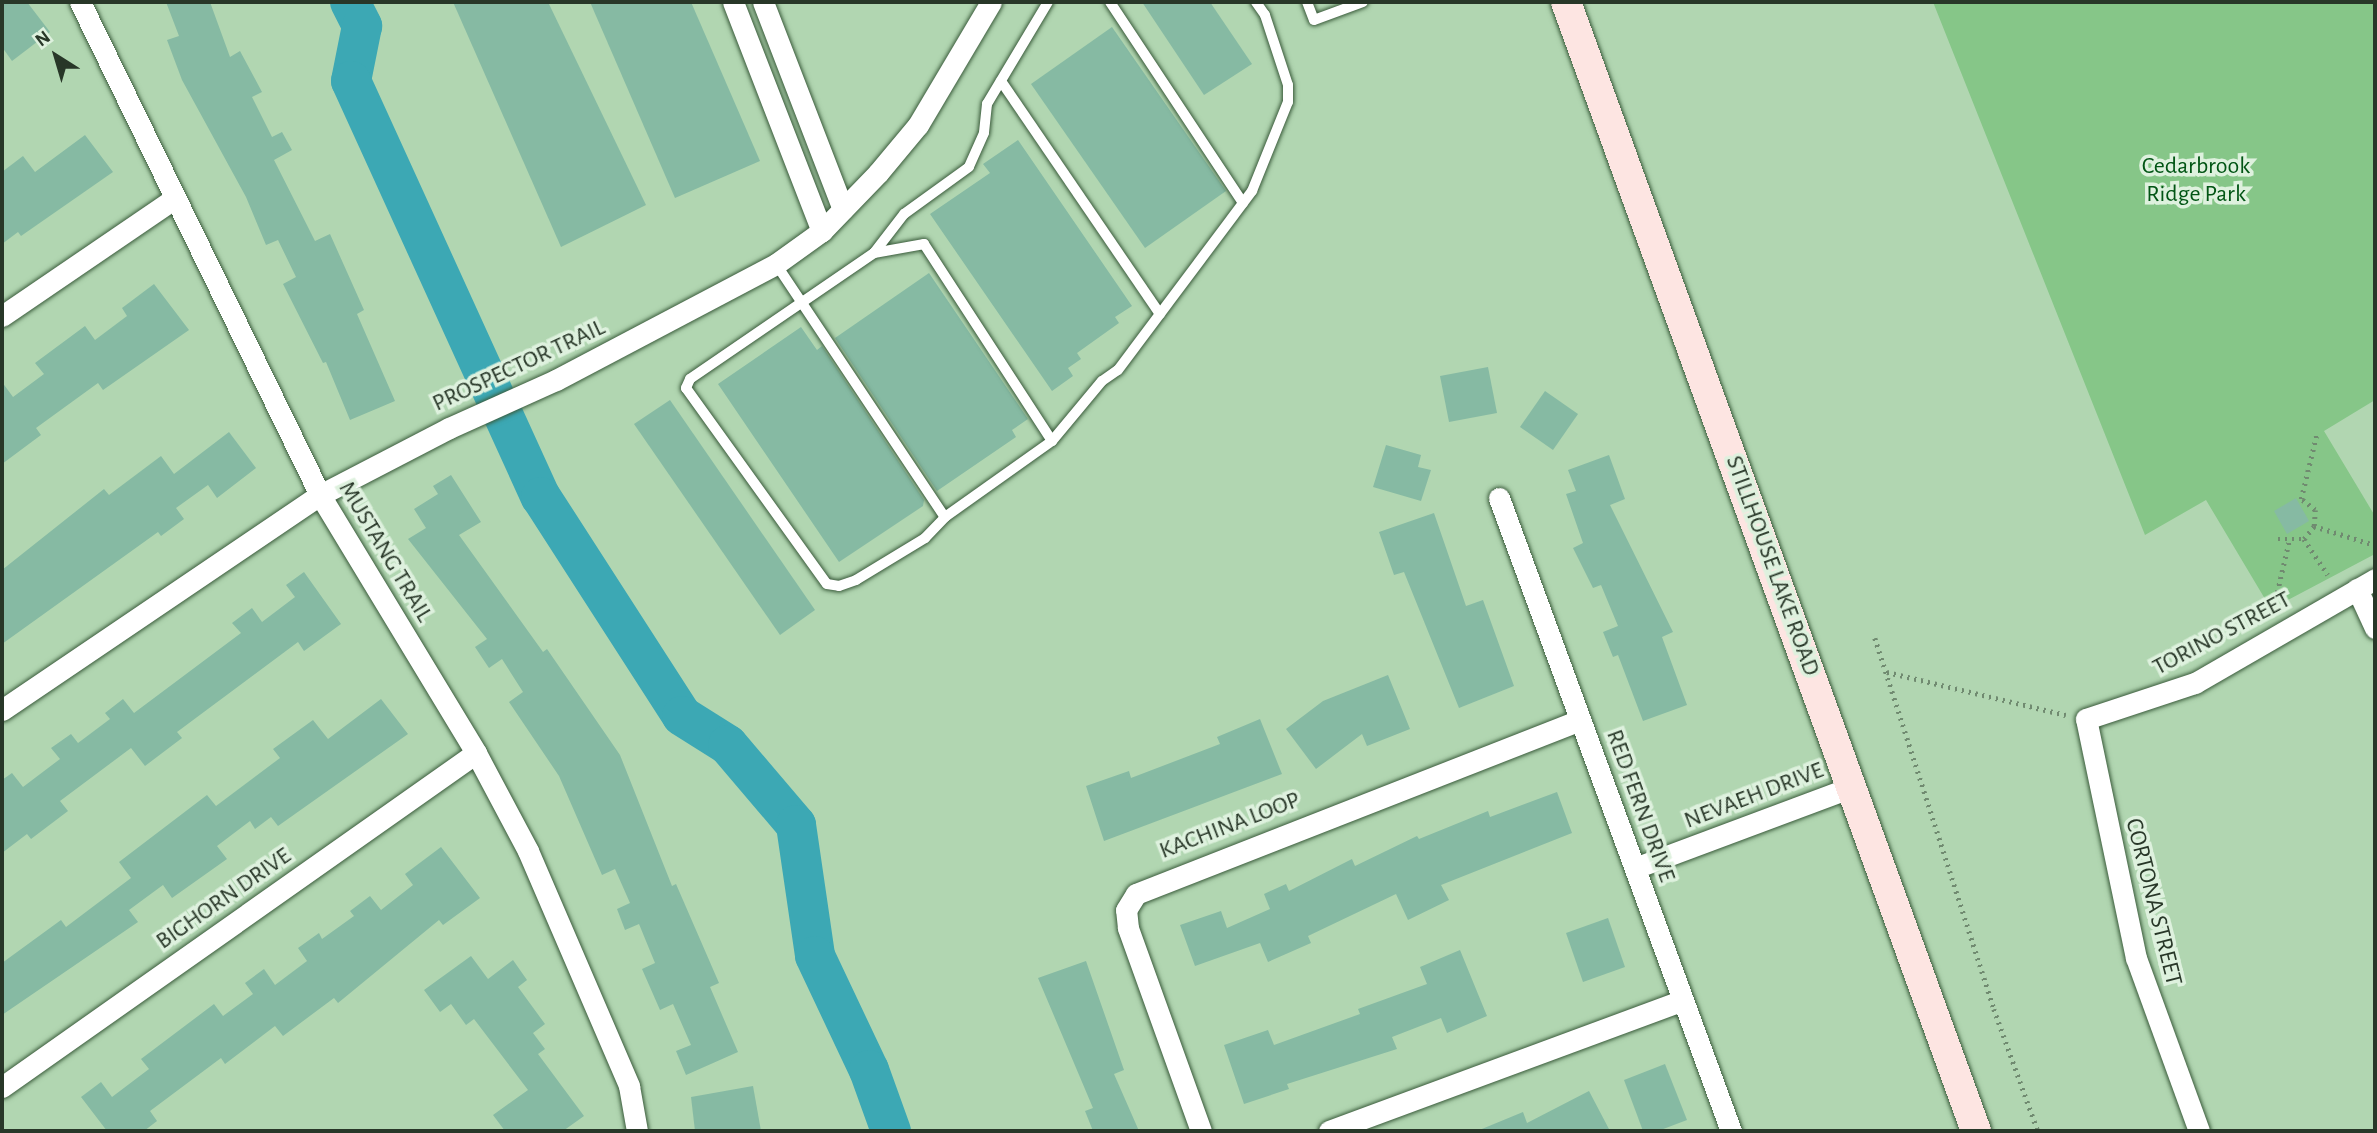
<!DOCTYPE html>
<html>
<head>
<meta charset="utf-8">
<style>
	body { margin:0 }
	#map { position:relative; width:2377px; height:1133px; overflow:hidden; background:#b1d6b1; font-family:"Alegreya Sans",sans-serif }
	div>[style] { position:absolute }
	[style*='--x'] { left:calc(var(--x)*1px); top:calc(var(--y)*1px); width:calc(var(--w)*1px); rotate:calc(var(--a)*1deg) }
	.green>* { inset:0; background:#86c688 }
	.river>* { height:40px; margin:-20px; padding:0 20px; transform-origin:20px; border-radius:20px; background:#3ca8b4 }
	.building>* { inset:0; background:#86baa3 }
	.path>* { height:4.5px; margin-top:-2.25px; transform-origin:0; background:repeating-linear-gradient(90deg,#708a70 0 2px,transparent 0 7px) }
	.roads { filter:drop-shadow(0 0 2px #3a5b3b) drop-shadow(0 0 2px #3a5b3b) }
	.service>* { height:10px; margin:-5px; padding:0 5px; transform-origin:5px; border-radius:5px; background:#fff }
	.minor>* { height:21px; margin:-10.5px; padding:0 10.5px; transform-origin:10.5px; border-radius:10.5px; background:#fff }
	.secondary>* { height:30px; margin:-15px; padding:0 15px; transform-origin:15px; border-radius:15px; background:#fde5e2 }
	span { translate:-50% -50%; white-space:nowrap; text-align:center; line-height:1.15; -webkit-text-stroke:7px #def1de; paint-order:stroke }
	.park-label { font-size:24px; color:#015514 }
	.street-label { font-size:24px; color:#283728 }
	.frame { position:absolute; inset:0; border:4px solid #283728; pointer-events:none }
	.north { position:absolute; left:21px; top:21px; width:70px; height:70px; -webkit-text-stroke:5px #def1de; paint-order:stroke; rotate:323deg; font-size:19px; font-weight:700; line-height:28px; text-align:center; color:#283728 }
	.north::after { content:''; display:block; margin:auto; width:24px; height:32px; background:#283728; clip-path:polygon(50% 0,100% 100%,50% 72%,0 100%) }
</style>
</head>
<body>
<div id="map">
	<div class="green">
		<div style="clip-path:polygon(1933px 2px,2375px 2px,2375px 400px,2324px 431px,2375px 516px,2375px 554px,2271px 609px,2206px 500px,2145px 535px)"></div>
	</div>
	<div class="river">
		<div style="--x:350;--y:2;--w:27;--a:63"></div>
		<div style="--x:362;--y:26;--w:56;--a:101.3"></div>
		<div style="--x:351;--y:81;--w:457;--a:65.5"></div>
		<div style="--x:541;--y:497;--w:260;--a:57.2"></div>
		<div style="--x:682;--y:716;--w:54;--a:32.2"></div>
		<div style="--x:728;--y:745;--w:105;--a:49.6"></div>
		<div style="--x:796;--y:825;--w:132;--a:81.7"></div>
		<div style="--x:815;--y:956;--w:126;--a:64.7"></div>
		<div style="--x:869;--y:1070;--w:65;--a:70.2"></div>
	</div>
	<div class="building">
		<div style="clip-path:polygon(2px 2px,27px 2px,50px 32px,12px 61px,2px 47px)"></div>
		<div style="clip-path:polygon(166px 2px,210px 2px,230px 57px,240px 51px,262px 92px,252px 97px,272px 137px,282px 132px,292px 150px,274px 160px,315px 241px,330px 234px,364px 310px,357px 314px,395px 401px,350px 420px,326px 362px,323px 363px,283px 284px,296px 277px,278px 240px,266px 245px,246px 197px,182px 80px,167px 40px,179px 36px)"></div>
		<div style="clip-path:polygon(453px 2px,548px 2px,646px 205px,561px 247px)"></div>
		<div style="clip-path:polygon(590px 2px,691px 2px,760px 161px,675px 198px)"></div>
		<div style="clip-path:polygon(1142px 2px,1210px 2px,1252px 64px,1204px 95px)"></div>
		<div style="clip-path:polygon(1112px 27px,1226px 191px,1145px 248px,1031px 84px)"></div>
		<div style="clip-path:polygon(85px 135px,113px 172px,21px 236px,18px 232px,2px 244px,2px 172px,23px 156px,35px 172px)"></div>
		<div style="clip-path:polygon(1018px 140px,1132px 306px,1115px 317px,1119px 323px,1077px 353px,1081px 359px,1068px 368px,1073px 376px,1052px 391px,930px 214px,990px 173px,983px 164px)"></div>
		<div style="clip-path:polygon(929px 273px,1028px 419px,1012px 430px,1016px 437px,937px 491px,835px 338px)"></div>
		<div style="clip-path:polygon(154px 284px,189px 330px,103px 390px,98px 383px,36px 428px,41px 435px,2px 464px,2px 382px,13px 397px,44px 374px,35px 363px,85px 326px,95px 340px,127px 316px,122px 308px)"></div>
		<div style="clip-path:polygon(801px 327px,817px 350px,822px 346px,924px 500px,923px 506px,839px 562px,718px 384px)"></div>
		<div style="clip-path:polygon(1488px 367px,1497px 413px,1449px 422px,1440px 376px)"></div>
		<div style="clip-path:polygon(1545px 391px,1578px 414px,1553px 450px,1520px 427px)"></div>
		<div style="clip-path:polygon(670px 400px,815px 610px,780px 635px,634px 424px)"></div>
		<div style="clip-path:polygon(229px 432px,256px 468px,217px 498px,208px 485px,176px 508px,184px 519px,161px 536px,158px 532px,2px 644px,2px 570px,104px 489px,109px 495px,161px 456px,174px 474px)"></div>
		<div style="clip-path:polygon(1386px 445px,1421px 455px,1418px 467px,1431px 470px,1421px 501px,1373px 487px)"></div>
		<div style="clip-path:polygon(1609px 455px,1625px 499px,1610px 505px,1673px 632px,1662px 637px,1687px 705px,1643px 721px,1618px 655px,1613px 657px,1603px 632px,1618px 626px,1601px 585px,1593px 588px,1573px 548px,1583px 543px,1566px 494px,1576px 491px,1568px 470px)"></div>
		<div style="clip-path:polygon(451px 475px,481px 522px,459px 535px,543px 652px,547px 649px,620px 755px,672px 886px,676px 884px,719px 983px,710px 987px,738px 1052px,686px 1075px,676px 1051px,691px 1045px,673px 1004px,660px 1010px,642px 969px,655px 963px,639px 924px,625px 930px,617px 909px,630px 903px,615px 869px,602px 875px,559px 776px,509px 702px,523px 692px,502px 659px,489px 668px,475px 647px,487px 639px,408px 539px,426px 528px,414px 509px,438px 494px,433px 486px)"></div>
		<div style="clip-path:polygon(2296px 498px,2309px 521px,2287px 534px,2274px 511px)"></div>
		<div style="clip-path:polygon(1434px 513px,1466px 606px,1483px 600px,1514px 686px,1459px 708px,1404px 572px,1394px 575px,1379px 532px)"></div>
		<div style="clip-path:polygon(304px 572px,341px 624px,304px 651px,298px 642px,177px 732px,182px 738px,145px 766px,131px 748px,60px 801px,68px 811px,31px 839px,27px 834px,2px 853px,2px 780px,12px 773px,23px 787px,60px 759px,51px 748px,71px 734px,78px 743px,110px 719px,105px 713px,123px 699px,134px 713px,241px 633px,232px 623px,252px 608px,262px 622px,295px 597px,286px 585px)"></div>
		<div style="clip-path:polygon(1388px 675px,1410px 729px,1367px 746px,1362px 734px,1316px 769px,1286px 729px,1323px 701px)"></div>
		<div style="clip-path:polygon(381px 699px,408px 734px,278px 826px,271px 817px,255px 829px,250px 821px,217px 846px,227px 859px,172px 898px,163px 885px,129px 910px,138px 922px,2px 1015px,2px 963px,61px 920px,66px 927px,131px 878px,119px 862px,207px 795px,216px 806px,280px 758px,273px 749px,313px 720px,328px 739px)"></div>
		<div style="clip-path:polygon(1260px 719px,1282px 774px,1104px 841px,1086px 786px,1129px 771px,1131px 778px,1220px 744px,1217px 737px)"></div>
		<div style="clip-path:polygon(1557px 792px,1572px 833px,1441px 885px,1449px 900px,1408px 920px,1396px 894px,1308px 936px,1311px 943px,1268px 962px,1260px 943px,1195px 966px,1180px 925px,1221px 911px,1227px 928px,1270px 909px,1264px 894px,1286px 884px,1289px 891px,1352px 859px,1355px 866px,1417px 836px,1419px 839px,1488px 811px,1490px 817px)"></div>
		<div style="clip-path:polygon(441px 847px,480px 898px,443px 925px,439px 920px,338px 1003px,334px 998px,283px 1036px,275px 1026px,225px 1064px,221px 1058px,150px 1111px,157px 1121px,144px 1131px,107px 1131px,81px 1097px,101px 1082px,112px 1097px,149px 1069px,141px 1059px,214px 1004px,223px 1016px,253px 994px,245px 983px,264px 969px,275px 985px,307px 961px,298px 948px,319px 933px,322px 939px,354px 916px,350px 911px,370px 896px,381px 910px,413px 885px,405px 874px)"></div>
		<div style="clip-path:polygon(1608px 918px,1625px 967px,1583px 982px,1566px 933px)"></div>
		<div style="clip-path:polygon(1460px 950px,1487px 1016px,1447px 1033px,1441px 1018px,1392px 1037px,1397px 1049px,1287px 1084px,1289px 1089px,1244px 1104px,1224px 1045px,1268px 1030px,1274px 1045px,1360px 1014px,1358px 1009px,1427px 984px,1420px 967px)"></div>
		<div style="clip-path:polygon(471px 956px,488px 979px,513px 960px,527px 980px,518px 987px,545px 1024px,533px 1033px,545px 1049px,538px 1054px,584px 1116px,563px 1131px,505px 1131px,493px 1115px,528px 1090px,474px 1019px,466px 1025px,451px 1004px,440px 1012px,424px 990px)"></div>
		<div style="clip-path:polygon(1086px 961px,1124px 1070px,1114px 1074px,1139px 1131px,1093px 1131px,1085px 1111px,1093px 1108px,1038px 978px)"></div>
		<div style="clip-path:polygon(1665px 1064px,1687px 1120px,1658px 1131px,1643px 1131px,1624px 1080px)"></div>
		<div style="clip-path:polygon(753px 1086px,761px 1131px,695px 1131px,691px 1097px)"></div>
		<div style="clip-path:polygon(1589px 1091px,1610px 1131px,1477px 1131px,1523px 1112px,1527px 1123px)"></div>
	</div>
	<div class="path">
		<div style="--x:2314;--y:526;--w:64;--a:17.3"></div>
		<div style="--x:2278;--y:539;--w:26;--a:0"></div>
		<div style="--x:2304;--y:539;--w:16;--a:-52"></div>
		<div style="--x:2314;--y:526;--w:16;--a:-86"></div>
		<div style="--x:2315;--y:510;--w:18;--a:-142"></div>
		<div style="--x:2301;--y:499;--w:68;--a:-76.4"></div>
		<div style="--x:2304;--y:539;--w:43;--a:56.3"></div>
		<div style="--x:2274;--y:606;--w:67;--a:-77"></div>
		<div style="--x:1875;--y:638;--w:390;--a:72.2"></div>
		<div style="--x:1994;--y:1009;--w:130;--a:70.2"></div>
		<div style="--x:1887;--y:672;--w:184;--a:13.5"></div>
	</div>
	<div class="roads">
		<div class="service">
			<div style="--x:1048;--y:2;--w:119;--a:120.9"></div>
			<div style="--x:987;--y:104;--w:29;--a:96"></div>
			<div style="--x:984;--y:133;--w:37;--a:114"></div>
			<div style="--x:969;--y:167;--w:80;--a:144.1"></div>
			<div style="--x:904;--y:214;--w:49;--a:127.6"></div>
			<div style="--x:874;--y:253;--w:223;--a:145.6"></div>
			<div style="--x:690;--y:379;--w:10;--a:114"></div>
			<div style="--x:686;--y:388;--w:241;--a:54.3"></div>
			<div style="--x:827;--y:584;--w:12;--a:9"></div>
			<div style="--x:839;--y:586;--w:18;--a:-19"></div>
			<div style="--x:856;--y:580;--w:81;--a:-31.3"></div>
			<div style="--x:925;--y:538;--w:29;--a:-46"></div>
			<div style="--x:945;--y:517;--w:131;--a:-35.4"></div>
			<div style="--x:1052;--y:441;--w:78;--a:-50.2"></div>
			<div style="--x:1102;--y:381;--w:19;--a:-35"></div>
			<div style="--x:1118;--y:370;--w:224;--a:-53.2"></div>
			<div style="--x:1252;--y:191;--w:96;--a:-68"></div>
			<div style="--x:1288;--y:102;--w:17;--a:-90"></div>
			<div style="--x:1288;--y:85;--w:74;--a:-108.2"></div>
			<div style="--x:1265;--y:15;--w:16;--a:-125"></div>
			<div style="--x:1110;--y:2;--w:241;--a:56.5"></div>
			<div style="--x:1307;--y:2;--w:19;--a:69"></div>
			<div style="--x:1314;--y:20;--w:52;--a:-20.2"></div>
			<div style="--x:1001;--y:81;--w:282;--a:55.7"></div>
			<div style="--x:874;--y:253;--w:51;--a:-10.2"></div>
			<div style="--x:924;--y:244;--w:235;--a:57"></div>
			<div style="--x:776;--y:264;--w:304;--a:56.3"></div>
		</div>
		<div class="minor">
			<div style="--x:80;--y:2;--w:548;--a:64.04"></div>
			<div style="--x:320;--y:495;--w:301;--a:58.8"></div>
			<div style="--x:476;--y:753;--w:111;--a:62"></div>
			<div style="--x:528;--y:851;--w:256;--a:66.7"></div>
			<div style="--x:629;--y:1086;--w:46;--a:79.9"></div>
			<div style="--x:733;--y:2;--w:246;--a:68.8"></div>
			<div style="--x:763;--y:2;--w:222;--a:68.9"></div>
			<div style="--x:2;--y:316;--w:209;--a:-34.3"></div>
			<div style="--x:1499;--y:498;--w:674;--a:69.87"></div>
			<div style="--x:2357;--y:589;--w:43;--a:65.2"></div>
			<div style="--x:2;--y:710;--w:384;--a:-34.1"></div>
			<div style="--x:320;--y:495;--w:145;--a:-27.4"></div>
			<div style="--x:449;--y:428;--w:117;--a:-24.2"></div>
			<div style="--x:556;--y:380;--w:249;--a:-27.8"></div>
			<div style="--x:776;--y:264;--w:57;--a:-35.7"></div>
			<div style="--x:822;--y:231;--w:81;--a:-46"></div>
			<div style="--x:878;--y:173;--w:62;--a:-50.2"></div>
			<div style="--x:918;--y:125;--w:143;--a:-59.3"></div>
			<div style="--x:1635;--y:868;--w:232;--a:-20.5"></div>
			<div style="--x:2;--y:1087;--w:580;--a:-35.17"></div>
			<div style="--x:1201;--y:1131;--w:216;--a:-109.8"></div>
			<div style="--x:1128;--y:928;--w:18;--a:-96"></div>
			<div style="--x:1126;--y:910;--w:19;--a:-58"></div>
			<div style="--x:1136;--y:894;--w:477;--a:-21.4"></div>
			<div style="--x:1329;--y:1131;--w:377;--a:-20.3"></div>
			<div style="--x:2199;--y:1131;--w:184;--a:-110"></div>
			<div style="--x:2136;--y:958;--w:244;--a:-101.8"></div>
			<div style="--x:2086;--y:719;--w:115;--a:-18.3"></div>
			<div style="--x:2195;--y:683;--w:208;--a:-30"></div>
		</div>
		<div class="secondary">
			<div style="--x:1566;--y:2;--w:1201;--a:70.04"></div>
		</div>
	</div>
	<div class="park-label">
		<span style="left:2196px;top:181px">Cedarbrook<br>Ridge Park</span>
	</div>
	<div class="street-label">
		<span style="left:519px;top:366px;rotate:-25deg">PROSPECTOR TRAIL</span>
		<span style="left:385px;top:552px;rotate:59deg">MUSTANG TRAIL</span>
		<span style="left:1772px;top:566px;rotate:70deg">STILLHOUSE LAKE ROAD</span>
		<span style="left:2222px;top:634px;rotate:-28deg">TORINO STREET</span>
		<span style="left:1754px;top:796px;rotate:-21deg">NEVAEH DRIVE</span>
		<span style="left:1640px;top:806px;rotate:70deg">RED FERN DRIVE</span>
		<span style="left:1230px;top:826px;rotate:-21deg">KACHINA LOOP</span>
		<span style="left:224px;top:899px;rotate:-35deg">BIGHORN DRIVE</span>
		<span style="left:2153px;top:902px;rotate:76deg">CORTONA STREET</span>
	</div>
	<div class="frame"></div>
	<div class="north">N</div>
</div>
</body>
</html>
